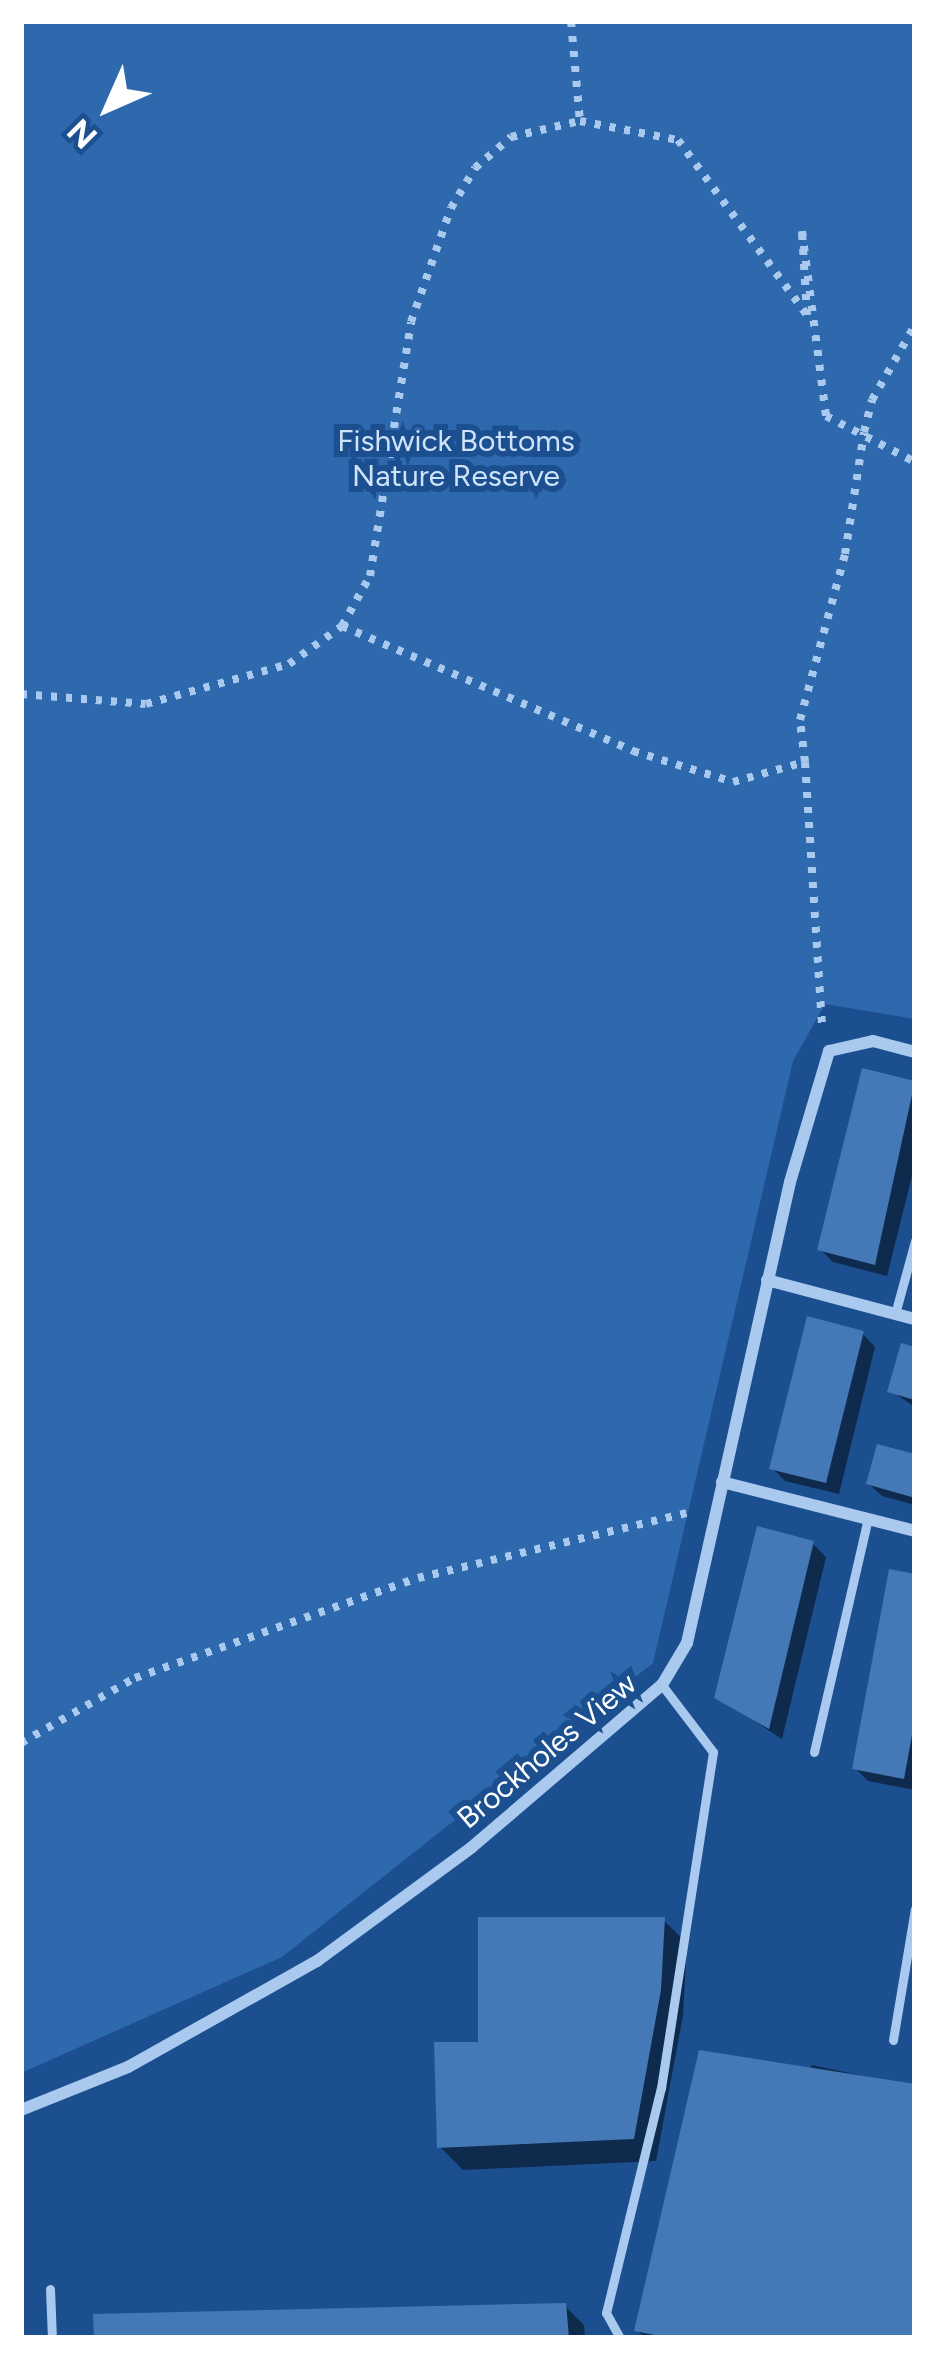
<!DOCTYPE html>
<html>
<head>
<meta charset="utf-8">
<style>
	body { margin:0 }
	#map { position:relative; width:936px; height:2359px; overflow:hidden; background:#1b4f8f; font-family:Figtree,sans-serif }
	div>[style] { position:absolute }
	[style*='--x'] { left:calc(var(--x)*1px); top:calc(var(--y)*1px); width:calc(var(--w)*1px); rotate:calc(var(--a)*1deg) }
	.green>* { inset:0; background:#2e69ad }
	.shadow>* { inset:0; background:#0007 }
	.building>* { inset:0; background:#4478b7 }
	.path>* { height:8px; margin-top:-4px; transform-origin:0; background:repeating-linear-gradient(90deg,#a9c9ee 0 6px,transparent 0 15px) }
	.lane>* { height:9px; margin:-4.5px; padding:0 4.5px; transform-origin:4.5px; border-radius:4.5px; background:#a9c9ee }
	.street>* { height:12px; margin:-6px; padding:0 6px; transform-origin:6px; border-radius:6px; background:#a9c9ee }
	span { translate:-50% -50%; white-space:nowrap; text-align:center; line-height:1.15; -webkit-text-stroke:12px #1b4f8f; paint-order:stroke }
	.park-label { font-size:30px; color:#cfe3fa }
	.street-label { font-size:30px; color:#fff }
	.frame { position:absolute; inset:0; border:24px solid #fff; pointer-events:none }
	.north { position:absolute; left:48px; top:48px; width:120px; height:120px; -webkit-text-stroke:9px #1b4f8f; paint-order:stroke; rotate:225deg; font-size:33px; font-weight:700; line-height:48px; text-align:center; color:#fff }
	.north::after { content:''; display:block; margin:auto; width:42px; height:54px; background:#fff; clip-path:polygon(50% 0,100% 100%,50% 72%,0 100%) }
</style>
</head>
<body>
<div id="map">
	<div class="green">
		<div style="clip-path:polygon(21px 21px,915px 21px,915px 1019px,825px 1004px,793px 1061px,653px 1663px,282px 1957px,21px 2073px)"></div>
	</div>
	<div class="shadow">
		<div style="clip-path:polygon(864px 1072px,915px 1084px,915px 1164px,887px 1276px,833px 1262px,820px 1249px)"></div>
		<div style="clip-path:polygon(863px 1334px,875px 1347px,839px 1494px,785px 1481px,772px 1468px)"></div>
		<div style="clip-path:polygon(915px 1350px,915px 1407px,891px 1391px)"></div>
		<div style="clip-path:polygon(915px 1457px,915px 1505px,882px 1496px,869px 1484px)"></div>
		<div style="clip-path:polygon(813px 1544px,826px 1557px,782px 1739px,718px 1697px)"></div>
		<div style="clip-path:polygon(915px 1577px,915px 1790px,868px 1781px,855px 1768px)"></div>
		<div style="clip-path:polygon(663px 1920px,687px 1943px,683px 2015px,656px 2161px,463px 2170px,439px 2146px)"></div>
		<div style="clip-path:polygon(812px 2065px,915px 2087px,915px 2338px,645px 2338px,637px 2330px)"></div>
		<div style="clip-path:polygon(565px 2306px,584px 2325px,585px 2338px,97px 2338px)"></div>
	</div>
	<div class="building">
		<div style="clip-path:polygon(862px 1068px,915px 1081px,875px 1265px,817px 1250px)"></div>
		<div style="clip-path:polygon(807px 1316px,864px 1331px,826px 1483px,769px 1469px)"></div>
		<div style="clip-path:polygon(901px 1343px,915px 1347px,915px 1400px,887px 1392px)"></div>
		<div style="clip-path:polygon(877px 1444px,915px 1454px,915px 1498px,866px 1484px)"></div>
		<div style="clip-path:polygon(757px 1526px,814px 1541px,769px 1729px,714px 1698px)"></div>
		<div style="clip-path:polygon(889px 1569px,915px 1574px,915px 1719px,904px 1779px,852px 1769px)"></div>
		<div style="clip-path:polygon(478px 1917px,665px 1917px,661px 1990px,634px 2139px,437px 2148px,434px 2042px,478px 2042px)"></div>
		<div style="clip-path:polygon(699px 2050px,915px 2084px,915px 2338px,670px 2338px,634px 2331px)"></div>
		<div style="clip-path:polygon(566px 2303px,569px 2338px,94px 2338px,93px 2314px)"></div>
	</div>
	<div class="path">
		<div style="--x:571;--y:21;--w:100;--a:84.9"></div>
		<div style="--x:342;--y:626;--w:317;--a:23.2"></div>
		<div style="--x:633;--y:751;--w:105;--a:17.2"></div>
		<div style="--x:733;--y:782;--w:75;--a:-15.5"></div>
		<div style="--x:805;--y:762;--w:266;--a:86.3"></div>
		<div style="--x:21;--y:694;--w:125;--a:4.6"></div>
		<div style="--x:146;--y:704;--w:148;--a:-15.6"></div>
		<div style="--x:289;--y:664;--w:65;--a:-35.6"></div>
		<div style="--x:342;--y:626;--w:57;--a:-60.8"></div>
		<div style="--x:370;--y:576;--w:257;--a:-80.8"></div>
		<div style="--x:411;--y:322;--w:121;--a:-70.7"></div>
		<div style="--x:451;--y:208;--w:47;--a:-59"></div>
		<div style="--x:475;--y:168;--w:48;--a:-40.7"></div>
		<div style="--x:511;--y:137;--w:71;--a:-13.1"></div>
		<div style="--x:580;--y:121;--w:100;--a:11"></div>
		<div style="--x:678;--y:140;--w:217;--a:53.6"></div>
		<div style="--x:807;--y:315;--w:84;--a:-93.4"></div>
		<div style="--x:802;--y:231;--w:187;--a:82.6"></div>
		<div style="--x:826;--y:416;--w:100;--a:27.3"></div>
		<div style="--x:805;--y:762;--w:42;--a:-96.8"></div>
		<div style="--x:800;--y:720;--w:172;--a:-74.8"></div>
		<div style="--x:845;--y:554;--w:123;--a:-81.1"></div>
		<div style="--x:864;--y:432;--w:33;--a:-76"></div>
		<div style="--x:872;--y:400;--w:86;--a:-60.2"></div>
		<div style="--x:21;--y:1743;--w:131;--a:-29.7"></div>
		<div style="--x:135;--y:1678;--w:300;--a:-19.5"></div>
		<div style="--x:418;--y:1578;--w:281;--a:-13.6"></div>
	</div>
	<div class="lane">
		<div style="--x:895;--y:1314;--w:76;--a:-74.7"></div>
		<div style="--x:814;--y:1752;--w:239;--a:-77"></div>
		<div style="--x:893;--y:2040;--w:133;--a:-80.5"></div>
		<div style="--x:50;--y:2289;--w:49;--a:87.7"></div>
		<div style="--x:620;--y:2338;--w:29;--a:-119"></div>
		<div style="--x:606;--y:2313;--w:232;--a:-76.3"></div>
		<div style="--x:661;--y:2088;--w:340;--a:-81.2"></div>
		<div style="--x:713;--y:1752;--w:84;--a:-127.3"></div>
	</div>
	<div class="street">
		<div style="--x:767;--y:1280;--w:153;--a:14.8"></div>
		<div style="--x:722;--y:1482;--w:199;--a:14.2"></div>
		<div style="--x:21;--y:2110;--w:115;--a:-21.9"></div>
		<div style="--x:128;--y:2067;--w:217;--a:-29.3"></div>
		<div style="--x:317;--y:1961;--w:192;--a:-36.3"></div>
		<div style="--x:472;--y:1847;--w:250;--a:-40.5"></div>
		<div style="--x:662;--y:1685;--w:49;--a:-59.2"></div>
		<div style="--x:687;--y:1643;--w:472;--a:-77.4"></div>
		<div style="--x:790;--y:1182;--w:137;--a:-73.4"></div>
		<div style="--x:829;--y:1051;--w:45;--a:-12.8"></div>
		<div style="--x:873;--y:1041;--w:43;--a:14.7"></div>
	</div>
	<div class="park-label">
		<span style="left:456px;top:458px">Fishwick Bottoms<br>Nature Reserve</span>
	</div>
	<div class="street-label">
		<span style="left:547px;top:1751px;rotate:-40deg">Brockholes View</span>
	</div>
	<div class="frame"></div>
	<div class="north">N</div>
</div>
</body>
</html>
